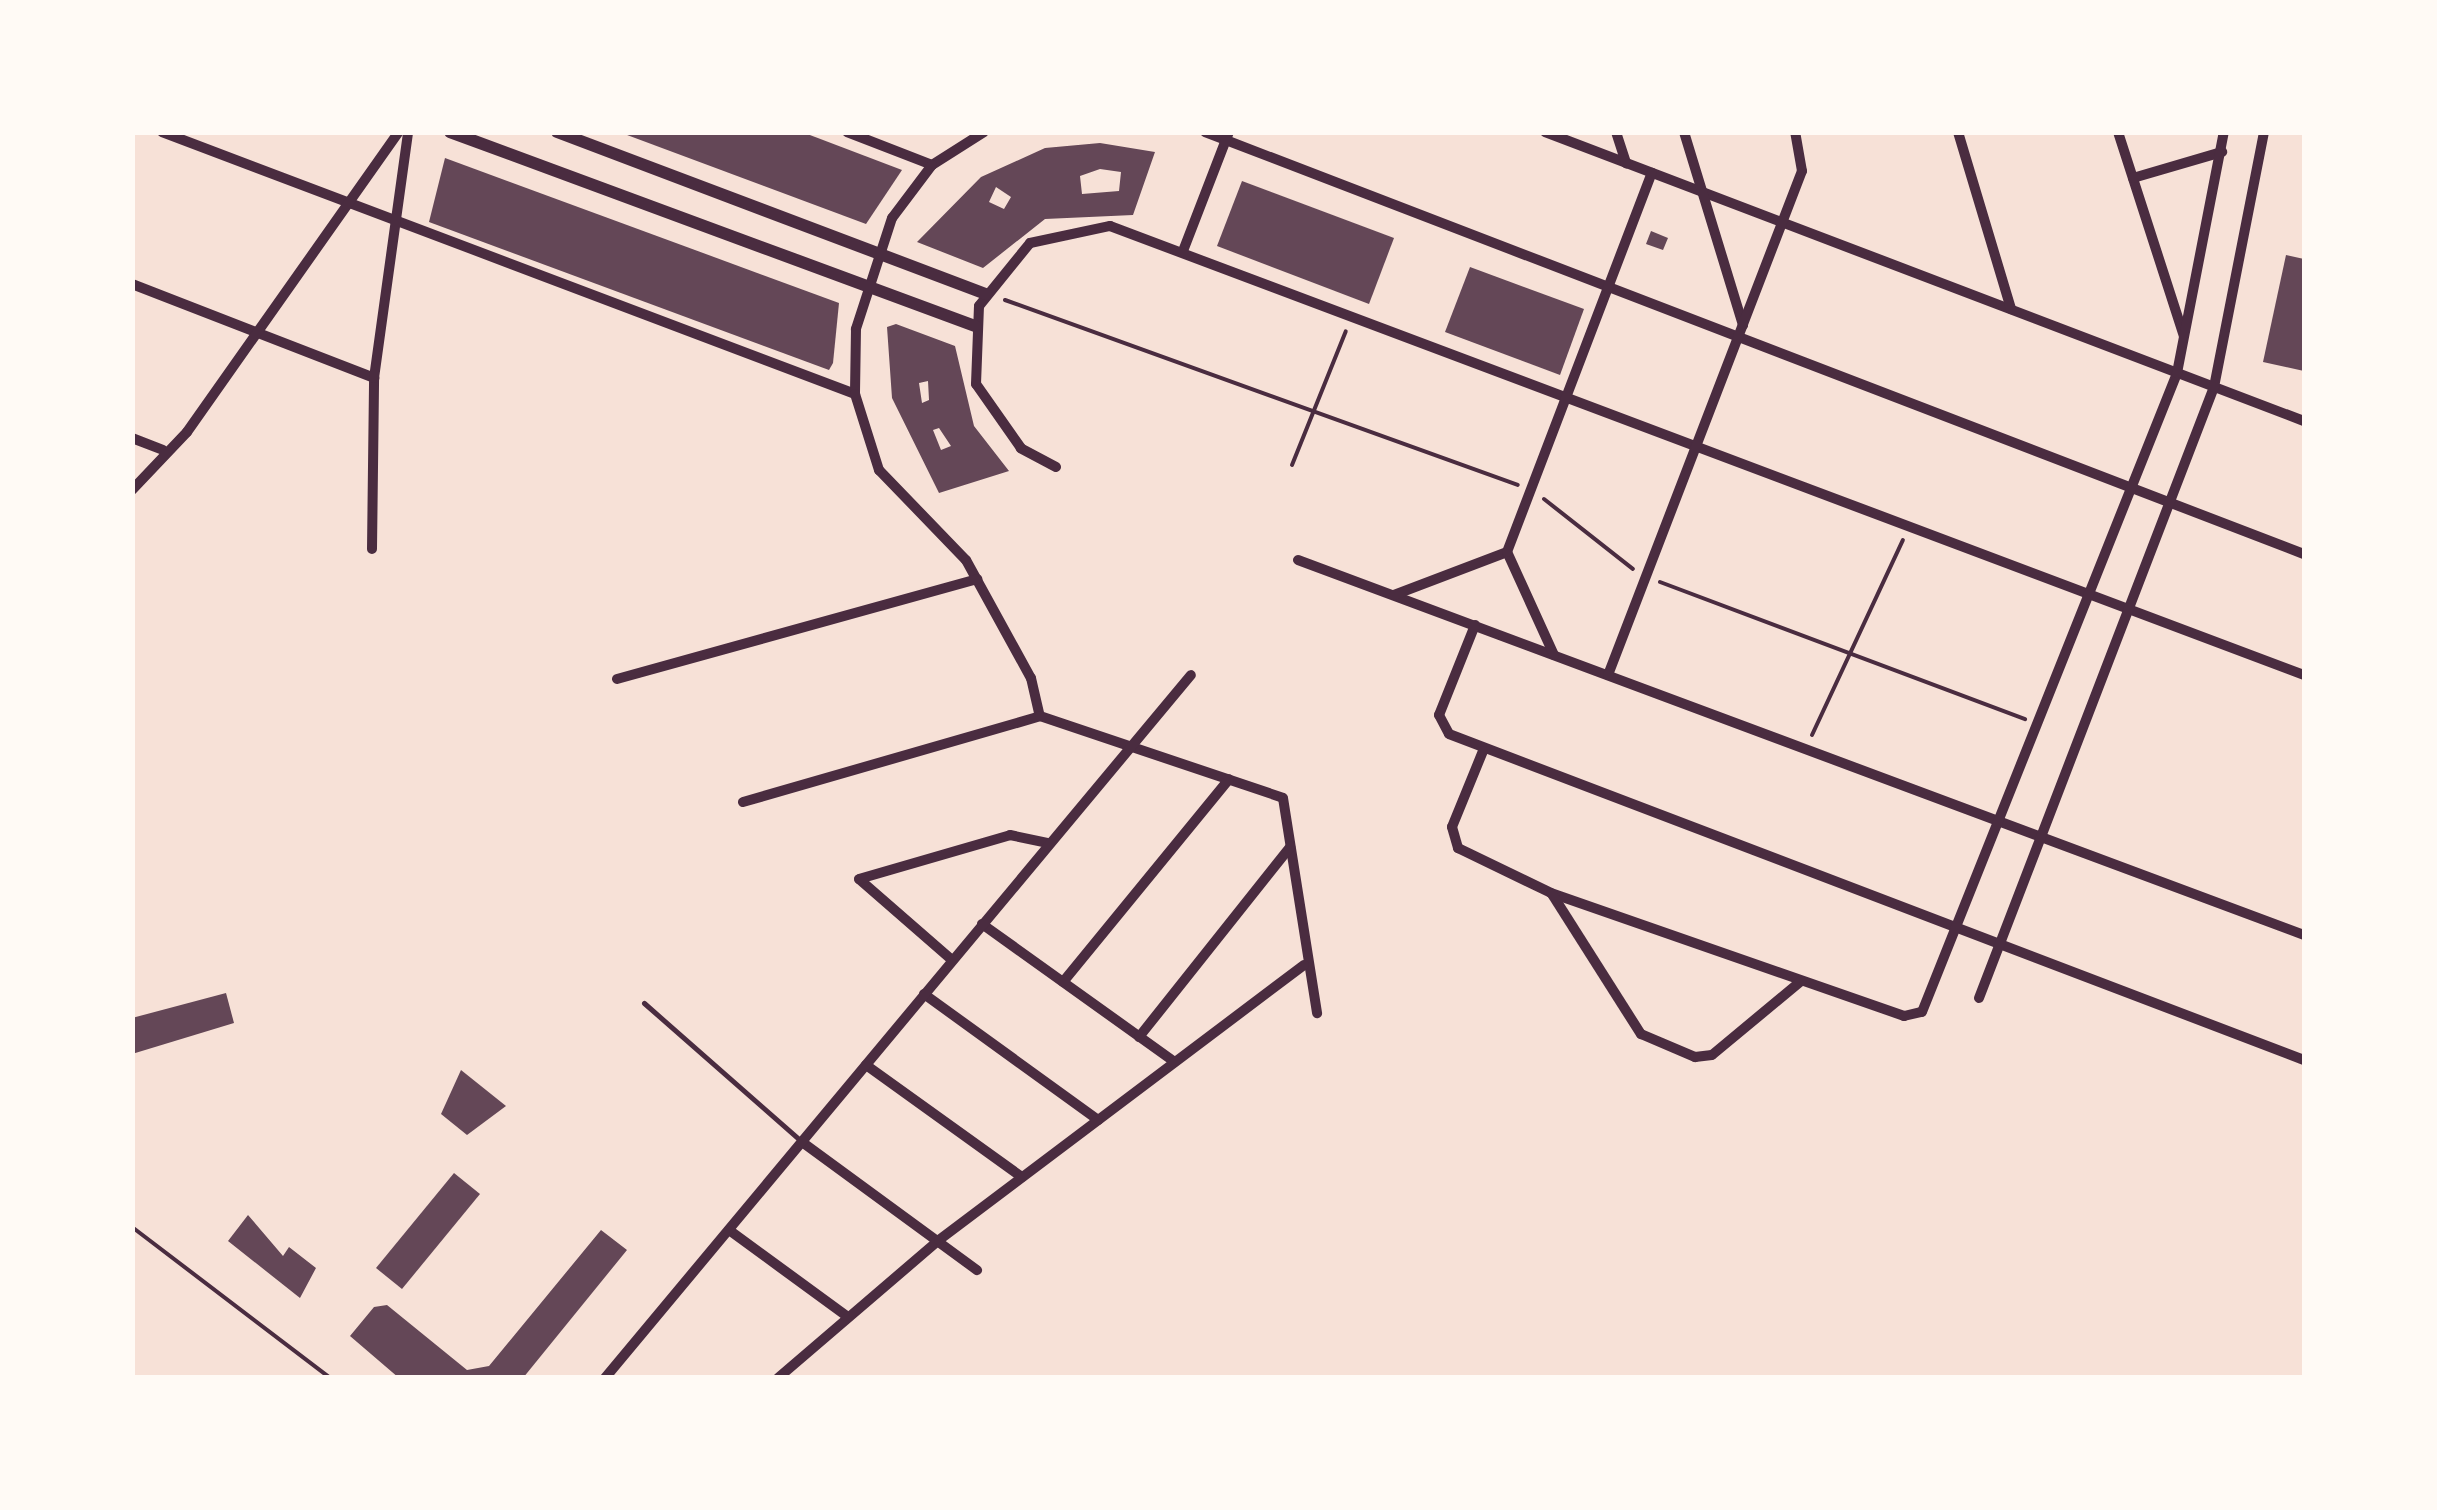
<!DOCTYPE html>
<html>
<head>
<meta charset="utf-8">
<style>
	body { margin:0 }
	#map { position:relative; width:2437px; height:1510px; overflow:hidden; background:#f7e1d7; font-family:Ubuntu,sans-serif }
	div>[style] { position:absolute }
	[style*='--x'] { left:calc(var(--x)*1px); top:calc(var(--y)*1px); width:calc(var(--w)*1px); rotate:calc(var(--a)*1deg) }
	.building>* { inset:0; background:#644757 }
	.path>* { height:4px; margin:-2px; padding:0 2px; transform-origin:2px; border-radius:2px; background:#4a2c40 }
	.service>* { height:5px; margin:-2.5px; padding:0 2.5px; transform-origin:2.5px; border-radius:2.5px; background:#4a2c40 }
	.minor>* { height:10px; margin:-5px; padding:0 5px; transform-origin:5px; border-radius:5px; background:#4a2c40 }
	.tertiary>* { height:12px; margin:-6px; padding:0 6px; transform-origin:6px; border-radius:6px; background:#4a2c40 }
	span { translate:-50% -50%; white-space:nowrap; text-align:center; line-height:1.15; -webkit-text-stroke:10px #fffaf5; paint-order:stroke }
	.frame { position:absolute; inset:0; border:135px solid #fffaf5; pointer-events:none }
</style>
</head>
<body>
<div id="map">
	<div class="building">
		<div style="clip-path:polygon(619px 132px,802px 132px,902px 170px,866px 224px)"></div>
		<div style="clip-path:polygon(evenodd,1100px 143px,1155px 152px,1133px 215px,1045px 219px,983px 268px,917px 242px,981px 177px,1045px 148px,1100px 143px,1100px 169px,1121px 172px,1119px 191px,1082px 194px,1080px 176px,1100px 169px,1100px 143px,996px 187px,1011px 197px,1004px 209px,989px 202px,996px 187px)"></div>
		<div style="clip-path:polygon(445px 158px,839px 303px,833px 363px,829px 370px,429px 222px)"></div>
		<div style="clip-path:polygon(1242px 181px,1394px 238px,1369px 304px,1217px 246px)"></div>
		<div style="clip-path:polygon(1651px 231px,1668px 238px,1663px 250px,1646px 244px)"></div>
		<div style="clip-path:polygon(2286px 255px,2304px 259px,2304px 371px,2263px 362px)"></div>
		<div style="clip-path:polygon(1470px 267px,1584px 309px,1560px 375px,1445px 332px)"></div>
		<div style="clip-path:polygon(evenodd,896px 324px,955px 346px,974px 426px,1009px 471px,939px 493px,892px 398px,887px 327px,896px 324px,928px 381px,929px 400px,922px 403px,919px 383px,928px 381px,896px 324px,939px 428px,951px 446px,941px 450px,933px 430px,939px 428px)"></div>
		<div style="clip-path:polygon(226px 993px,234px 1023px,132px 1054px,132px 1018px)"></div>
		<div style="clip-path:polygon(461px 1070px,506px 1106px,467px 1135px,441px 1114px)"></div>
		<div style="clip-path:polygon(454px 1173px,480px 1194px,402px 1289px,376px 1268px)"></div>
		<div style="clip-path:polygon(248px 1215px,283px 1256px,289px 1247px,316px 1268px,300px 1298px,228px 1241px)"></div>
		<div style="clip-path:polygon(601px 1230px,627px 1250px,523px 1378px,399px 1378px,350px 1336px,374px 1307px,387px 1305px,467px 1370px,489px 1366px)"></div>
	</div>
	<div class="path">
		<div style="--x:1005;--y:300;--w:545;--a:19.83"></div>
		<div style="--x:1292;--y:465;--w:144;--a:-68.1"></div>
		<div style="--x:1544;--y:499;--w:113;--a:38.2"></div>
		<div style="--x:1660;--y:582;--w:390;--a:20.6"></div>
		<div style="--x:1812;--y:735;--w:215;--a:-65"></div>
		<div style="--x:132;--y:1227;--w:249;--a:37.3"></div>
	</div>
	<div class="service">
		<div style="--x:644;--y:1003;--w:210;--a:41.3"></div>
	</div>
	<div class="minor">
		<div style="--x:162;--y:132;--w:741;--a:20.71"></div>
		<div style="--x:847;--y:132;--w:91;--a:21.2"></div>
		<div style="--x:984;--y:132;--w:62;--a:147.6"></div>
		<div style="--x:932;--y:165;--w:66;--a:127"></div>
		<div style="--x:892;--y:218;--w:117;--a:108"></div>
		<div style="--x:856;--y:329;--w:65;--a:90.9"></div>
		<div style="--x:855;--y:394;--w:80;--a:72.5"></div>
		<div style="--x:879;--y:470;--w:125;--a:46"></div>
		<div style="--x:966;--y:560;--w:135;--a:61.2"></div>
		<div style="--x:1031;--y:678;--w:39;--a:77"></div>
		<div style="--x:1205;--y:132;--w:1177;--a:21.01"></div>
		<div style="--x:1545;--y:132;--w:812;--a:20.85"></div>
		<div style="--x:1616;--y:132;--w:33;--a:72"></div>
		<div style="--x:1684;--y:132;--w:202;--a:73"></div>
		<div style="--x:1958;--y:132;--w:185;--a:73.3"></div>
		<div style="--x:2118;--y:132;--w:214;--a:72.1"></div>
		<div style="--x:2133;--y:178;--w:93;--a:-16.3"></div>
		<div style="--x:1183;--y:251;--w:128;--a:-68.9"></div>
		<div style="--x:132;--y:284;--w:260;--a:21.2"></div>
		<div style="--x:132;--y:438;--w:33;--a:21"></div>
		<div style="--x:1056;--y:467;--w:40;--a:-152"></div>
		<div style="--x:1021;--y:448;--w:78;--a:-125.1"></div>
		<div style="--x:976;--y:384;--w:78;--a:-87.8"></div>
		<div style="--x:979;--y:306;--w:81;--a:-51"></div>
		<div style="--x:1030;--y:243;--w:82;--a:-12"></div>
		<div style="--x:1110;--y:226;--w:1276;--a:20.61"></div>
		<div style="--x:132;--y:490;--w:80;--a:-46.5"></div>
		<div style="--x:187;--y:432;--w:367;--a:-54.8"></div>
		<div style="--x:372;--y:549;--w:171;--a:-89.3"></div>
		<div style="--x:374;--y:378;--w:248;--a:-82.1"></div>
		<div style="--x:1298;--y:560;--w:1074;--a:20.44"></div>
		<div style="--x:1394;--y:595;--w:121;--a:-20.8"></div>
		<div style="--x:1475;--y:625;--w:97;--a:111.8"></div>
		<div style="--x:1439;--y:715;--w:21;--a:62"></div>
		<div style="--x:1449;--y:734;--w:915;--a:20.87"></div>
		<div style="--x:1554;--y:655;--w:113;--a:-114.5"></div>
		<div style="--x:1507;--y:552;--w:406;--a:-69.1"></div>
		<div style="--x:1608;--y:675;--w:540;--a:-68.95"></div>
		<div style="--x:1802;--y:171;--w:40;--a:-100"></div>
		<div style="--x:617;--y:679;--w:374;--a:-15.5"></div>
		<div style="--x:1483;--y:751;--w:82;--a:112.2"></div>
		<div style="--x:1452;--y:827;--w:22;--a:74"></div>
		<div style="--x:1458;--y:848;--w:103;--a:25.8"></div>
		<div style="--x:1551;--y:893;--w:374;--a:19.2"></div>
		<div style="--x:1904;--y:1016;--w:18;--a:-13"></div>
		<div style="--x:1922;--y:1012;--w:688;--a:-68.24"></div>
		<div style="--x:2177;--y:373;--w:246;--a:-79"></div>
		<div style="--x:743;--y:802;--w:309;--a:-16.1"></div>
		<div style="--x:1040;--y:716;--w:256;--a:18.6"></div>
		<div style="--x:1283;--y:798;--w:218;--a:81"></div>
		<div style="--x:1552;--y:894;--w:166;--a:57.6"></div>
		<div style="--x:1641;--y:1034;--w:59;--a:23.1"></div>
		<div style="--x:1695;--y:1057;--w:17;--a:-7"></div>
		<div style="--x:1712;--y:1055;--w:116;--a:-39.7"></div>
		<div style="--x:982;--y:924;--w:237;--a:35.6"></div>
		<div style="--x:952;--y:960;--w:123;--a:-138.9"></div>
		<div style="--x:859;--y:879;--w:157;--a:-16.2"></div>
		<div style="--x:1010;--y:835;--w:38;--a:12"></div>
		<div style="--x:1063;--y:982;--w:262;--a:-50.7"></div>
		<div style="--x:924;--y:994;--w:215;--a:35.9"></div>
		<div style="--x:1979;--y:998;--w:655;--a:-68.96"></div>
		<div style="--x:2214;--y:387;--w:260;--a:-78.9"></div>
		<div style="--x:1139;--y:1037;--w:243;--a:-51.5"></div>
		<div style="--x:866;--y:1065;--w:192;--a:35.7"></div>
		<div style="--x:802;--y:1142;--w:217;--a:36.2"></div>
		<div style="--x:729;--y:1230;--w:147;--a:36.2"></div>
		<div style="--x:605;--y:1378;--w:915;--a:-50.19"></div>
		<div style="--x:778;--y:1378;--w:212;--a:-40.6"></div>
		<div style="--x:939;--y:1240;--w:457;--a:-37"></div>
	</div>
	<div class="tertiary">
		<div style="--x:450;--y:132;--w:560;--a:20.28"></div>
		<div style="--x:557;--y:132;--w:459;--a:20.7"></div>
	</div>
	<div class="frame"></div>
</div>
</body>
</html>
